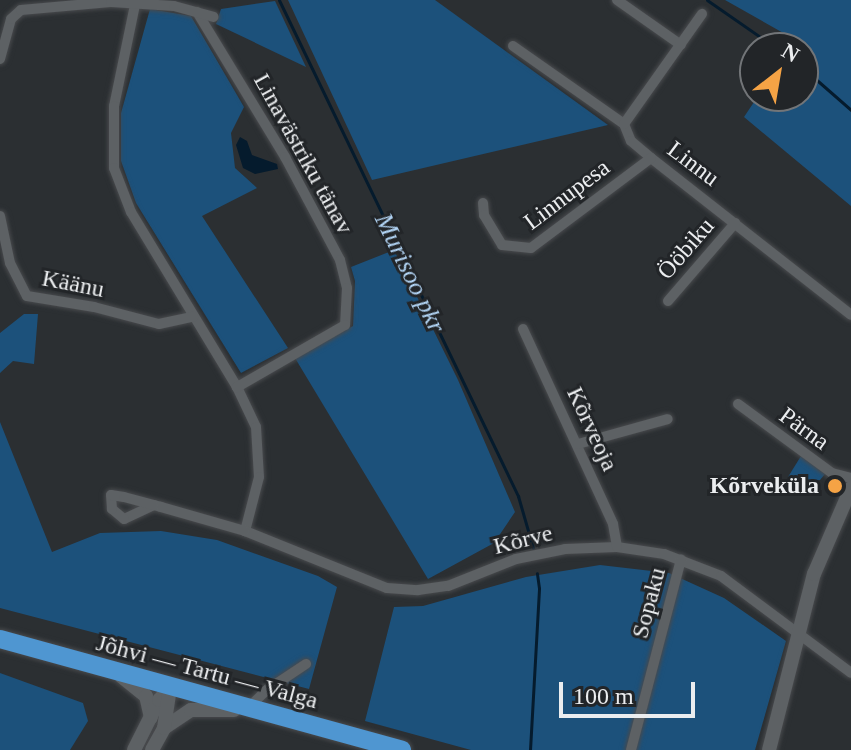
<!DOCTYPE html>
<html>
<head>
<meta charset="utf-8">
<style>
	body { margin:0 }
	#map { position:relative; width:851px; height:750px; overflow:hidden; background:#2b2f32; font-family:Georgia,serif }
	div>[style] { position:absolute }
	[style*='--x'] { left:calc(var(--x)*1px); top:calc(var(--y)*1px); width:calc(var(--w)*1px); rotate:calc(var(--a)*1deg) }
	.green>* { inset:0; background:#1c517b }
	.water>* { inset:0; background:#051b2d }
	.stream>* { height:3px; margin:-1.5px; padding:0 1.5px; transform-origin:1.5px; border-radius:1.5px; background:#051b2d }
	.roads { filter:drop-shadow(0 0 2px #484a4d) drop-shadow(0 0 2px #484a4d) }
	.street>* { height:10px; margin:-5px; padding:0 5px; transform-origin:5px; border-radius:5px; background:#5d6164 }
	.secondary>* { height:14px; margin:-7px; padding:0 7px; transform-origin:7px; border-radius:7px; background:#5d6164 }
	.highway>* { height:18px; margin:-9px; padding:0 9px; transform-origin:9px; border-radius:9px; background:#4f96d1 }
	.dots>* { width:22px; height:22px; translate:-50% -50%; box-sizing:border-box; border:4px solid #222528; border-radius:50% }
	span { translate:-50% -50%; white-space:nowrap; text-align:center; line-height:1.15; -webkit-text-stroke:6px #222528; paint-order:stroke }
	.street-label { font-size:24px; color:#ebedef }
	.poi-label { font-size:24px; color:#ebedef; font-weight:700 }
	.right { translate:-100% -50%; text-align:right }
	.water-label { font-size:26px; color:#b0d2f2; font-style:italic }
	.north { position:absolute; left:739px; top:32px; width:80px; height:80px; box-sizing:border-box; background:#222528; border:2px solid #727578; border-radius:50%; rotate:31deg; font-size:22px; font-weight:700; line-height:32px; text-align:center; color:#ebedef }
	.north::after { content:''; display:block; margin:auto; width:28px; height:36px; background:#f5a345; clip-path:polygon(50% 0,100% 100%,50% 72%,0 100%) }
	.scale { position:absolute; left:559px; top:682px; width:136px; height:36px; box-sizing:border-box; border:4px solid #ebedef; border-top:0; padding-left:10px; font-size:24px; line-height:28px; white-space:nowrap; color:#ebedef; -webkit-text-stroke:6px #222528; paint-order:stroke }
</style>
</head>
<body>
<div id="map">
	<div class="green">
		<div style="clip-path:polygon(288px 0,435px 0,608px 125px,372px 180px)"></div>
		<div style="clip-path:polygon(725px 0,851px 0,851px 206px,744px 117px,758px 96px,803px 96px,803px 48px,789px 48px,794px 39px)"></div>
		<div style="clip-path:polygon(275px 1px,306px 67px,216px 24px,221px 9px)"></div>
		<div style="clip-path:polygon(150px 9px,191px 16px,244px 107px,231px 133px,235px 168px,257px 188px,202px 216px,288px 348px,241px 373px,136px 203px,121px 161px,121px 113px)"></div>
		<div style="clip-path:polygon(394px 250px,458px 380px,515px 512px,494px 543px,428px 579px,295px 358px,353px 326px,355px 281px,351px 267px)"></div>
		<div style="clip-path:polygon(24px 314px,38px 314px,34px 364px,13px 361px,0 373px,0 333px)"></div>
		<div style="clip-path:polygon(0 422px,52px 552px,100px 533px,161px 531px,217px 540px,318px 576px,337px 587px,309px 689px,0 608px)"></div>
		<div style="clip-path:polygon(801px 456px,825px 474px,820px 480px,797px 484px,788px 477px)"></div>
		<div style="clip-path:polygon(600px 565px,669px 573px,724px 598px,786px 641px,755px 750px,471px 750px,365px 721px,394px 607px,423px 606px,526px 577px)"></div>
		<div style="clip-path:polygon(0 673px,83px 703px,88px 721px,70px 750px,0 750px)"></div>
	</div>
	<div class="water">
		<div style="clip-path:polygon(240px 137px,247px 141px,252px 155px,277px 164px,278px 169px,255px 174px,243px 168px,236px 145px)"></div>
	</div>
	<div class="stream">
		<div style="--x:279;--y:0;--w:551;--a:64.27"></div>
		<div style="--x:518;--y:496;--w:54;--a:73.9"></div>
		<div style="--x:707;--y:0;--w:84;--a:34.8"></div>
		<div style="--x:803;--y:68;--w:64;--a:41.2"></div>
		<div style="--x:530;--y:750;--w:162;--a:-86.8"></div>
		<div style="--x:539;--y:588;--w:15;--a:-98"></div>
	</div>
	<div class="roads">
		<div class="street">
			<div style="--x:136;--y:0;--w:108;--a:101.7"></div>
			<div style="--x:114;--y:106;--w:62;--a:90"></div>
			<div style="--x:114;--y:168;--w:47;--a:68.9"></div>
			<div style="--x:131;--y:212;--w:205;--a:58.8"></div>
			<div style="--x:237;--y:387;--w:44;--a:64.6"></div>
			<div style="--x:256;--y:427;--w:50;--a:86.6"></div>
			<div style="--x:259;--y:477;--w:56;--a:104.5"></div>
			<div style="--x:245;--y:531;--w:153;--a:21.9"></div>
			<div style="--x:387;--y:588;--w:31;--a:4"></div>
			<div style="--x:418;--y:590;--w:30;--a:-8"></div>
			<div style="--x:448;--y:586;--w:73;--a:-21.7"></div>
			<div style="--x:516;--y:559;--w:50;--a:-11.5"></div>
			<div style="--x:565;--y:549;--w:52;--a:-2.2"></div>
			<div style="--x:617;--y:547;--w:48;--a:8.5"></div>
			<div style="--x:664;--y:554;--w:61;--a:21.1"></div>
			<div style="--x:721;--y:576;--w:162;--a:36.7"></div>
			<div style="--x:617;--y:0;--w:78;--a:35.1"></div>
			<div style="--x:197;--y:12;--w:170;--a:58.7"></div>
			<div style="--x:285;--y:157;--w:117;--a:61.9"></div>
			<div style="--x:340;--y:260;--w:29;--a:76"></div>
			<div style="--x:347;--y:288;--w:37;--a:93"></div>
			<div style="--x:345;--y:325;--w:125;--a:150.1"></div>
			<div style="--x:513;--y:46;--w:136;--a:35.1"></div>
			<div style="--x:624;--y:124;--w:18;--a:68"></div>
			<div style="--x:631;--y:141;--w:26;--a:40"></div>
			<div style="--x:651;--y:158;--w:254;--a:38.1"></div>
			<div style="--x:0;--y:59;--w:41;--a:-74.6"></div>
			<div style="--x:11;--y:19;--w:13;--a:-42"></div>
			<div style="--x:21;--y:10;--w:90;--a:-5.1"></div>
			<div style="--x:111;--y:2;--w:63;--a:3.6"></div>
			<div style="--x:174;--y:6;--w:41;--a:15.4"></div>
			<div style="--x:624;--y:124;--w:135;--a:-54.7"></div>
			<div style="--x:483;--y:203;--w:12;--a:85"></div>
			<div style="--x:484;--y:215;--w:35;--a:59"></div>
			<div style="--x:502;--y:245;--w:29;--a:6"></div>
			<div style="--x:531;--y:248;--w:150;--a:-36.9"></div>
			<div style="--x:0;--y:216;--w:48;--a:78"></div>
			<div style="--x:10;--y:263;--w:37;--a:63"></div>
			<div style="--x:27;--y:296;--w:68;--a:9.3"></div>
			<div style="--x:94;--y:307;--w:67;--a:14.7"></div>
			<div style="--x:159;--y:324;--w:35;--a:-12"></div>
			<div style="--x:668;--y:301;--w:103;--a:-49.3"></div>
			<div style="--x:523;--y:329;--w:215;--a:65.2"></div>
			<div style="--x:613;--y:524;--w:23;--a:80"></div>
			<div style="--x:738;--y:404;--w:117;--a:36.3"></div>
			<div style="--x:832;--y:473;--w:20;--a:15"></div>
			<div style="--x:578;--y:444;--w:93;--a:-15.5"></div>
			<div style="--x:154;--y:505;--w:33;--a:155"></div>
			<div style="--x:124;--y:519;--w:16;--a:-140"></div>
			<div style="--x:112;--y:509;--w:14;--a:-94"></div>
			<div style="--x:111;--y:495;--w:13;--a:9"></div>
			<div style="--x:124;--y:497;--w:38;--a:15"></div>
			<div style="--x:161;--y:507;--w:87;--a:15.9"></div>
			<div style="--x:247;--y:709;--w:28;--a:-44"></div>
			<div style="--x:267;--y:690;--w:47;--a:-33.7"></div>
			<div style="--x:631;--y:750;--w:197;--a:-75.3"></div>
		</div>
		<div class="secondary">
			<div style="--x:121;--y:676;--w:32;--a:39"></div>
			<div style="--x:146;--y:696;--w:22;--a:77"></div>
			<div style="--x:164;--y:728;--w:32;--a:-34"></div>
			<div style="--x:191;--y:710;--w:43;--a:0"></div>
			<div style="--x:134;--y:750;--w:56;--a:-63.4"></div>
			<div style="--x:159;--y:700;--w:16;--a:-47"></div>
			<div style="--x:152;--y:750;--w:25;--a:-61"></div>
			<div style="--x:164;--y:728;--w:40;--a:-81.5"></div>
			<div style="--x:769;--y:750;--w:182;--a:-75.7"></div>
			<div style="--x:814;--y:574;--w:94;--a:-66.7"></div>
		</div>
		<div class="highway">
			<div style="--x:0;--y:639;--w:417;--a:15.4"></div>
		</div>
	</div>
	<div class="dots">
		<div style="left:835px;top:486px;background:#f5a345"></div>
	</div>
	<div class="street-label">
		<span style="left:303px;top:154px;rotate:61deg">Linavästriku tänav</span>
		<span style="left:693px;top:164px;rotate:37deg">Linnu</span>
		<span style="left:567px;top:195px;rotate:-37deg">Linnupesa</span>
		<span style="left:686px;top:249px;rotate:-49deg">Ööbiku</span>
		<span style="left:73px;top:284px;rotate:11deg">Käänu</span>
		<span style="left:592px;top:429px;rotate:65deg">Kõrveoja</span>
		<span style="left:804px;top:429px;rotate:36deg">Pärna</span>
		<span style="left:523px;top:540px;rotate:-14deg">Kõrve</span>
		<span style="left:649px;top:603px;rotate:-75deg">Sopaku</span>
		<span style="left:207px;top:672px;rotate:15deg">Jõhvi — Tartu — Valga</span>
	</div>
	<div class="poi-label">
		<span class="right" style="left:819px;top:486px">Kõrveküla</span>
	</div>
	<div class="water-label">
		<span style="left:410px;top:273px;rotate:64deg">Murisoo pkr</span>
	</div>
	<div class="north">N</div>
	<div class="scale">100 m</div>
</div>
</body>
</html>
